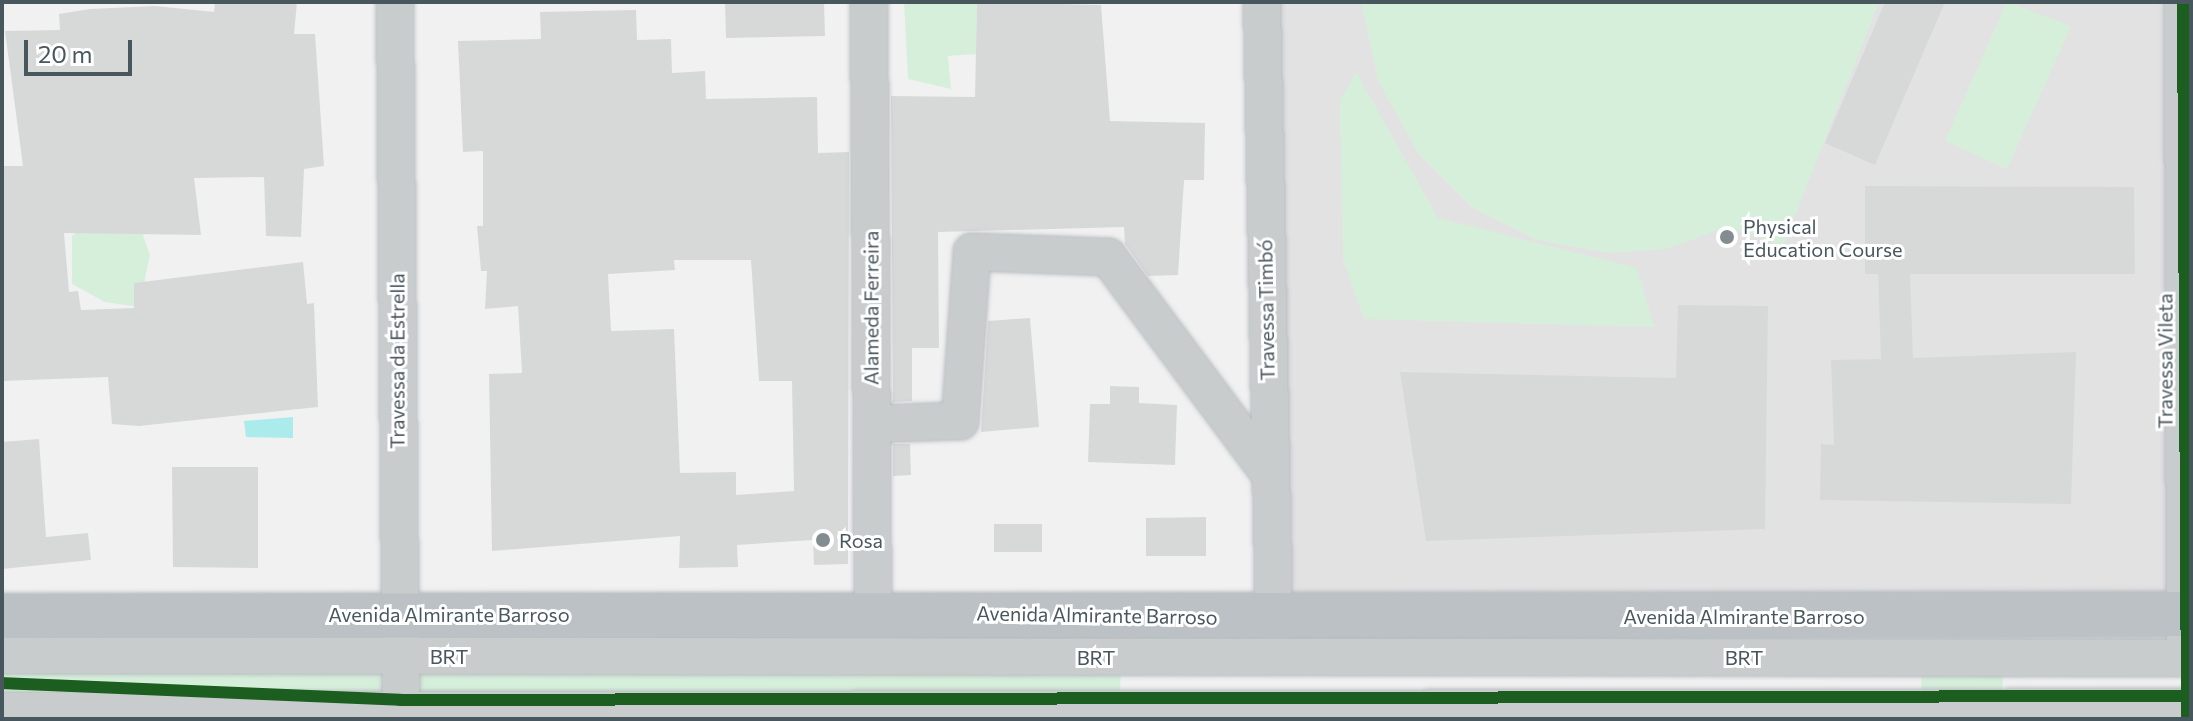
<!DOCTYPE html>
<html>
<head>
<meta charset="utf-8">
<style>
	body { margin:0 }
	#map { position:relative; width:2193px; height:721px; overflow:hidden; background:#f1f1f1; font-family:Commissioner,sans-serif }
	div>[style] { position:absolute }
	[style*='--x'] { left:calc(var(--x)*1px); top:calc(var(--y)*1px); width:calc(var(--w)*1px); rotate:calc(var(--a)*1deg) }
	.education>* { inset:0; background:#e3e2e3 }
	.green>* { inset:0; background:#d6efdb }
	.water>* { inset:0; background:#acebec }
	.building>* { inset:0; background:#d7d9d9 }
	.roads { filter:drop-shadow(0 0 2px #b6bcc0) drop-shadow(0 0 2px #b6bcc0) }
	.minor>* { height:36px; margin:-18px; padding:0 18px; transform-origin:18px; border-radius:18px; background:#c8cccd }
	.highway>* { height:44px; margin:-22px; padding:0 22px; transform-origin:22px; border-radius:22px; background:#bbc1c4 }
	.cycleway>* { height:12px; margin:-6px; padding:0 6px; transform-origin:6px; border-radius:6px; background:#1b5e20 }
	.dots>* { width:22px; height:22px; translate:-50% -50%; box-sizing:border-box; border:4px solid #fff; border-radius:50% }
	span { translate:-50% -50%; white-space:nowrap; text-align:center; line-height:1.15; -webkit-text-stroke:6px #fff; paint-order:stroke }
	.poi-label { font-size:20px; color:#48575d }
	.left { translate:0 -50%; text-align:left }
	.street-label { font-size:20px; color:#48575d }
	.frame { position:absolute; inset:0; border:4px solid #48575d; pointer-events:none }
	.scale { position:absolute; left:24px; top:40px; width:108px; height:36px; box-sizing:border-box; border:4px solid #48575d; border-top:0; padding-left:10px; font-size:24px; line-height:28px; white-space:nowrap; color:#48575d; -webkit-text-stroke:6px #fff; paint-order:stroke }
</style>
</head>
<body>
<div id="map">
	<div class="education">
		<div style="clip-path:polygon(1272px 2px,2183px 2px,2179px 600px,1274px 619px)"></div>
	</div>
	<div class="green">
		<div style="clip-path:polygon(904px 2px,977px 2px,976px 54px,948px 56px,951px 89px,908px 79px)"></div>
		<div style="clip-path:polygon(1361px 2px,1879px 2px,1783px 246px,1726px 227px,1666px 249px,1608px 253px,1537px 240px,1473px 208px,1418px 153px,1378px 80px)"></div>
		<div style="clip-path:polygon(2007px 2px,2071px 26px,2007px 169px,1945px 141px)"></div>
		<div style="clip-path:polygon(1356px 72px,1438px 218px,1637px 268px,1654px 327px,1364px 319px,1343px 259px,1340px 101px)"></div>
		<div style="clip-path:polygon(110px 206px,139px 224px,150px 255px,139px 307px,105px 302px,72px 284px,72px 236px)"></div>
		<div style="clip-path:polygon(2px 664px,1121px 667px,1120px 691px,727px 700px,2px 698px)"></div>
		<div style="clip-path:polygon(1921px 673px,2003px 675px,2002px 704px,1922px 702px)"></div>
	</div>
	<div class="water">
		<div style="clip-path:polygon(293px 417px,293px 438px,246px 437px,244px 421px)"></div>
	</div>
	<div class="building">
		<div style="clip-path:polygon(215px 2px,297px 2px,294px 34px,315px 34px,324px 166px,304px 169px,301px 237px,266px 236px,264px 177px,194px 178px,201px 235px,64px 233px,69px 292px,78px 291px,81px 310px,134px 308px,134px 283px,303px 262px,307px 304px,314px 303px,318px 407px,139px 426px,112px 424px,108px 377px,2px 381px,2px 166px,23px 166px,5px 31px,60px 30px,59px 14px,90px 9px,155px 6px,214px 12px)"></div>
		<div style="clip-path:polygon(725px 2px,824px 2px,825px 36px,726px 38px)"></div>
		<div style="clip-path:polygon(977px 2px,1101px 5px,1110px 121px,1205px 123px,1204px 180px,1184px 180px,1178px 275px,1148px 276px,1125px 244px,1124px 227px,938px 232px,939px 348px,912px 348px,912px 401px,893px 402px,891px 96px,975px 97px)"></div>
		<div style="clip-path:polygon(1885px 2px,1945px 2px,1875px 165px,1825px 143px)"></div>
		<div style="clip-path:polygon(evenodd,636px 10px,637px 40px,671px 39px,672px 73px,705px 71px,706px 99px,817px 97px,818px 153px,849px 152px,848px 564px,814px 565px,813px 540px,737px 545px,738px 567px,679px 568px,680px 536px,492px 551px,489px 374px,522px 373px,518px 306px,485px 309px,487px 271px,481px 271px,477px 226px,483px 226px,483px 151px,463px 152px,458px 41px,541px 39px,540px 12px,636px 10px,674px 260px,751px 260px,759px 381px,792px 381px,794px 491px,736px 495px,736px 472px,680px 473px,674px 329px,611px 331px,608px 274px,675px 270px,674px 260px)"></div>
		<div style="clip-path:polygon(1865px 186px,2134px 187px,2135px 274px,1910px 274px,1913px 358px,2076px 352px,2071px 504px,1820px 500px,1821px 444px,1834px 445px,1831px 360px,1881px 359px,1878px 274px,1865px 274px)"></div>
		<div style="clip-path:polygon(1678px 305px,1768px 306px,1765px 529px,1426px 541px,1400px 372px,1676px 378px)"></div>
		<div style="clip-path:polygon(1030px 318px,1039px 427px,981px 432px,988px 321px)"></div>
		<div style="clip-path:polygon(1110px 386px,1139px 387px,1139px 403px,1177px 405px,1175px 465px,1088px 462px,1090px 404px,1110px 404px)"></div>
		<div style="clip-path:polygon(39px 439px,46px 537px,88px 533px,91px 560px,2px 569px,2px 442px)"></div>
		<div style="clip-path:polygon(893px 444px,910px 444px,911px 475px,893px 476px)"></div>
		<div style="clip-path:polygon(172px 467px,258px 467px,258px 568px,173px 567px)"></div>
		<div style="clip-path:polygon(1206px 517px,1206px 556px,1146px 556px,1146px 518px)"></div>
		<div style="clip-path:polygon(994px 524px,1042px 524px,1042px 552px,994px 552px)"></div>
	</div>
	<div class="roads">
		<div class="minor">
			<div style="--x:395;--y:2;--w:717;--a:89.52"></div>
			<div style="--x:869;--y:2;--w:612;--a:89.63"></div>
			<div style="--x:1262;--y:2;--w:617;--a:88.89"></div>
			<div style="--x:2183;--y:2;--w:638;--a:89.82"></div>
			<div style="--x:872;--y:424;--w:88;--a:-2"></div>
			<div style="--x:960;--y:421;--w:169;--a:-85.9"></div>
			<div style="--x:972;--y:252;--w:136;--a:2.1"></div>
			<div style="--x:1108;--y:257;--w:268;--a:53.3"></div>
			<div style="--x:2;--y:655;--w:2189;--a:0.08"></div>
			<div style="--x:2;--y:711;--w:2189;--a:-0.1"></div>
		</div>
		<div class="highway">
			<div style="--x:2;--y:616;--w:2189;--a:-0.05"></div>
		</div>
	</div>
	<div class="cycleway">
		<div style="--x:2183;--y:2;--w:717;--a:89.68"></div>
		<div style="--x:2;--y:683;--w:398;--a:2.4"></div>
		<div style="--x:400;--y:700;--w:1791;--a:-0.13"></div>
	</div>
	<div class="dots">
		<div style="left:1727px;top:237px;background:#838d91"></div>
		<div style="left:823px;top:540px;background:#838d91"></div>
	</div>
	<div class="poi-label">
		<span class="left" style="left:1743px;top:238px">Physical<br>Education Course</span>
		<span class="left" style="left:839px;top:540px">Rosa</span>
	</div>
	<div class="street-label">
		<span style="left:871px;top:308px;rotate:-90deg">Alameda Ferreira</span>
		<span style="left:1266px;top:310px;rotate:-91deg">Travessa Timbó</span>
		<span style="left:397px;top:361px;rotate:-90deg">Travessa da Estrella</span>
		<span style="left:2165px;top:361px;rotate:-90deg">Travessa Vileta</span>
		<span style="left:449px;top:614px">Avenida Almirante Barroso</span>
		<span style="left:1097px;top:615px;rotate:1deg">Avenida Almirante Barroso</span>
		<span style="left:1744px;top:616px">Avenida Almirante Barroso</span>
		<span style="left:449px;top:656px">BRT</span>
		<span style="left:1096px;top:657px">BRT</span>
		<span style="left:1744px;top:657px">BRT</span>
	</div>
	<div class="frame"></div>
	<div class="scale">20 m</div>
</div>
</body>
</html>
